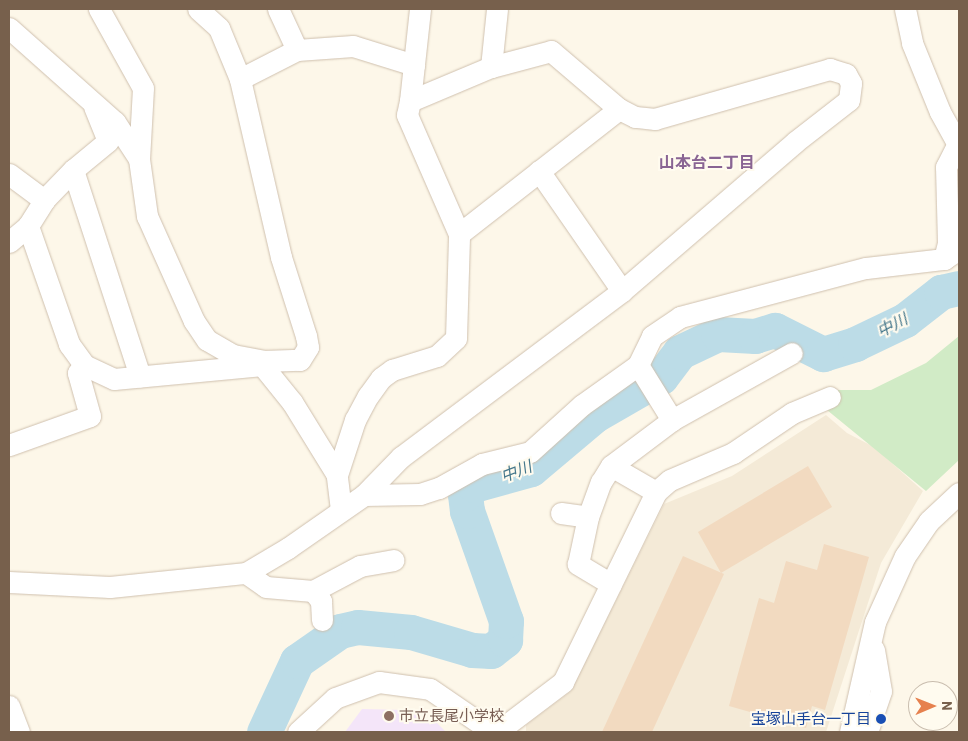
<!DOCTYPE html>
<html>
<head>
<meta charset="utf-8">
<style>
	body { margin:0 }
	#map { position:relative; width:968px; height:741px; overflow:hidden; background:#fdf7e9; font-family:Barlow,"Noto Sans JP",sans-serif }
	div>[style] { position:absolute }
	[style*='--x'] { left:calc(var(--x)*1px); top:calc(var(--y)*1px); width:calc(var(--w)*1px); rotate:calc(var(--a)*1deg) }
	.residential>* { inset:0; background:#f4ead7 }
	.education>* { inset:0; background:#f4e5f9 }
	.green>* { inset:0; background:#d1ebc6 }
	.river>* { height:35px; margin:-17.5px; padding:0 17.5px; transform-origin:17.5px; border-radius:17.5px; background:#bcdce7 }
	.building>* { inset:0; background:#f2dac0 }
	.roads { filter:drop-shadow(0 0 1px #cfc0ae) drop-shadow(0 0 1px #cfc0ae) }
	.minor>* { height:21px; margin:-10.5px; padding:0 10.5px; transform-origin:10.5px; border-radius:10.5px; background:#fff }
	.dots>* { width:14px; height:14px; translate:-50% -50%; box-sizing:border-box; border:2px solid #fffbef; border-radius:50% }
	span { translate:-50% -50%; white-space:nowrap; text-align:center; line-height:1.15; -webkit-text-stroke:4px #fffbef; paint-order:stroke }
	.education-label { font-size:15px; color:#785e54 }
	.left { translate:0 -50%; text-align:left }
	.transit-label { font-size:15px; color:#164399 }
	.right { translate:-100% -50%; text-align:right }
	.neighbourhood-label { font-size:16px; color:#896493; font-weight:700 }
	.water-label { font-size:16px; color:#45778b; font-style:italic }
	.frame { position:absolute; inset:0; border:10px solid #77604c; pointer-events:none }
	.north { position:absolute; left:908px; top:681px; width:50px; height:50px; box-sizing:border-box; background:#fffbef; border:1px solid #c9bdae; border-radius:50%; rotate:89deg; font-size:14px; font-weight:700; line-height:20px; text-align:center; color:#77604c }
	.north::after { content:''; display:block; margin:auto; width:18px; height:22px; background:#e6814e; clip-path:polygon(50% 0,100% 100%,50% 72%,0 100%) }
</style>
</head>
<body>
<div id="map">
	<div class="residential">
		<div style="clip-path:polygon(826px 415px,847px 433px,874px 447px,923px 491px,881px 563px,826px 732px,526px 732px,526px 725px,571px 691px,664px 504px,732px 476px)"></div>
	</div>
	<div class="education">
		<div style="clip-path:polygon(362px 709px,405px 710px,436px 722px,446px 732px,345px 732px)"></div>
	</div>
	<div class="green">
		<div style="clip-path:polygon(959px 336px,959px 460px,926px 491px,827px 410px,838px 390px,871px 390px,926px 363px)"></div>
	</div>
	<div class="river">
		<div style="--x:264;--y:732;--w:78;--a:-65.1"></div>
		<div style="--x:297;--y:661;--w:52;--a:-34.9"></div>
		<div style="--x:340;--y:631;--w:18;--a:-13"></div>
		<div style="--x:358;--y:627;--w:53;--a:5.4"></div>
		<div style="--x:411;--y:632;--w:64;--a:16.4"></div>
		<div style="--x:472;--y:650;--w:19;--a:3"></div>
		<div style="--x:491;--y:651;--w:18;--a:-38"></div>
		<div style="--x:505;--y:640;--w:19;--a:-87"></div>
		<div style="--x:506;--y:621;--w:117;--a:-109.5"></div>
		<div style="--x:467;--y:511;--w:17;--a:-97"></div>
		<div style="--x:465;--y:494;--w:13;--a:-45"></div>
		<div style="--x:474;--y:485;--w:59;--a:-15.7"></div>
		<div style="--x:531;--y:469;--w:84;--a:-40.2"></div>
		<div style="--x:595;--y:415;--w:76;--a:-29.9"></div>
		<div style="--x:661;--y:377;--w:31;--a:-53"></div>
		<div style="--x:680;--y:352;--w:42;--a:-25.3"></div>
		<div style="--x:718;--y:334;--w:37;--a:3"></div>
		<div style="--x:755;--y:336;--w:21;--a:-17"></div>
		<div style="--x:775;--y:330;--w:54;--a:26.6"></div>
		<div style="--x:823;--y:354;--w:34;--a:-17"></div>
		<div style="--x:855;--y:344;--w:55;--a:-25.6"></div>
		<div style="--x:905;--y:320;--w:46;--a:-37.9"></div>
		<div style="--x:941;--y:292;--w:18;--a:-13"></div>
	</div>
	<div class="building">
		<div style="clip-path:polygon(808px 466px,832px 507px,721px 573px,698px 532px)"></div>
		<div style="clip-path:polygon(824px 544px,869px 557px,825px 710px,812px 706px,806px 728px,729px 706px,759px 598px,774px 603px,786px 561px,817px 570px)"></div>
		<div style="clip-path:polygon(683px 556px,724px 574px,652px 732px,602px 732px)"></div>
	</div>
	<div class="roads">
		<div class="minor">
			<div style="--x:99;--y:9;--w:90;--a:60.9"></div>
			<div style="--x:143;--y:88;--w:71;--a:93.2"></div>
			<div style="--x:139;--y:159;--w:58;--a:82"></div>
			<div style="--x:147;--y:216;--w:115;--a:65.9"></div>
			<div style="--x:194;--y:321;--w:23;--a:56"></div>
			<div style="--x:207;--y:340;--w:30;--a:30"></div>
			<div style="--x:233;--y:355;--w:31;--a:11"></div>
			<div style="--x:263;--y:361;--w:37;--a:-2"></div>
			<div style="--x:300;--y:360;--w:15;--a:-58"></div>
			<div style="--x:308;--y:347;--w:11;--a:-100"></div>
			<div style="--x:306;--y:336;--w:83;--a:-107.6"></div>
			<div style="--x:281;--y:257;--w:183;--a:-103"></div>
			<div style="--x:240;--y:79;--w:55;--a:-112.4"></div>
			<div style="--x:219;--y:28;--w:28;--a:-138"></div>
			<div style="--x:278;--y:9;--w:45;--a:65.1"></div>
			<div style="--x:420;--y:9;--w:93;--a:96.2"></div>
			<div style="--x:410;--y:101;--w:88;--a:-22.8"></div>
			<div style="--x:491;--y:67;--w:62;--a:-14.9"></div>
			<div style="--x:551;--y:51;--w:89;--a:40.5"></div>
			<div style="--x:619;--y:109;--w:203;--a:142"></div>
			<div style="--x:905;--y:9;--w:35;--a:78"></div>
			<div style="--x:912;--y:43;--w:74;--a:67.9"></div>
			<div style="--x:940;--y:112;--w:35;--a:61"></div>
			<div style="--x:9;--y:28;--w:142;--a:41.6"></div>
			<div style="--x:115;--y:122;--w:44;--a:57"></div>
			<div style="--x:491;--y:67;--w:58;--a:-84.1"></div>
			<div style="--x:240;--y:79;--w:64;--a:-27"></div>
			<div style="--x:297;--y:50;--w:56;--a:-4.1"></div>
			<div style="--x:353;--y:46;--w:64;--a:17.3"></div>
			<div style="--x:73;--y:170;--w:217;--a:72"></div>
			<div style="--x:539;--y:171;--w:146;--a:55.3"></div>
			<div style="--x:9;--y:174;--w:44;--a:36.6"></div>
			<div style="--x:28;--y:226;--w:31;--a:-58"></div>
			<div style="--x:44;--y:200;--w:42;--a:-46"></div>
			<div style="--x:73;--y:170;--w:45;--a:-39.6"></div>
			<div style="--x:108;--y:141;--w:37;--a:-112"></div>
			<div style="--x:9;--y:242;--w:25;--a:-40"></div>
			<div style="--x:28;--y:226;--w:125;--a:70.8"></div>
			<div style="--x:69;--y:344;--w:26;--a:54"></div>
			<div style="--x:84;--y:365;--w:33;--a:25"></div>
			<div style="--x:114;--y:379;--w:149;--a:-5.4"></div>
			<div style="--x:262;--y:365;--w:48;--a:51"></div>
			<div style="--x:292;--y:402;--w:86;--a:58.3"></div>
			<div style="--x:944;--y:259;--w:16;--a:-76"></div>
			<div style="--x:948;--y:243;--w:76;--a:-91.5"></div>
			<div style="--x:946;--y:167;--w:28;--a:-63"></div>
			<div style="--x:638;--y:365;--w:65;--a:58.3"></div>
			<div style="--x:9;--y:445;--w:86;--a:-19.7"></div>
			<div style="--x:90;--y:416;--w:45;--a:-105.6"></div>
			<div style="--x:78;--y:373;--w:10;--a:-53"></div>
			<div style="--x:611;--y:466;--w:52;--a:30"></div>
			<div style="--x:364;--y:495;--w:56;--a:-1"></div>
			<div style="--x:420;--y:494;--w:20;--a:-18"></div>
			<div style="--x:439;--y:488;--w:49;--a:-29.2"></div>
			<div style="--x:482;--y:464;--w:49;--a:-14"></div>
			<div style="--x:530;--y:452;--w:70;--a:-42.1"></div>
			<div style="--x:582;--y:405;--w:69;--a:-35.5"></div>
			<div style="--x:638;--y:365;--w:32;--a:-64"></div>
			<div style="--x:652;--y:336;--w:34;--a:-34"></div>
			<div style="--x:680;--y:317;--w:192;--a:-14.8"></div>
			<div style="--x:866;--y:268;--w:79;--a:-6.6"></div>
			<div style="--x:944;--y:259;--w:18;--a:-34"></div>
			<div style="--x:341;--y:510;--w:35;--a:-97"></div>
			<div style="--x:337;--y:475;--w:58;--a:-71.9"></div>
			<div style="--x:355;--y:420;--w:27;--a:-62"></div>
			<div style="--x:368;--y:396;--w:22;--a:-54"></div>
			<div style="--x:381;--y:378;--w:14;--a:-36"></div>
			<div style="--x:392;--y:370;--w:47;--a:-17.3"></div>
			<div style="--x:437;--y:356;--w:26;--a:-43"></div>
			<div style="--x:456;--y:338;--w:104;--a:-88.3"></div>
			<div style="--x:459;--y:234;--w:130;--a:-113.6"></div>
			<div style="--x:407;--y:115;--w:14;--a:-78"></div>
			<div style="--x:561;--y:513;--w:27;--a:8"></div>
			<div style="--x:246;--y:573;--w:49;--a:-30.8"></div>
			<div style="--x:288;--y:548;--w:93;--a:-34.9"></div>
			<div style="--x:364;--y:495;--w:53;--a:-45.8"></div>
			<div style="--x:401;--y:457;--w:276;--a:-36.9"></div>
			<div style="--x:622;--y:291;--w:228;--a:-40.7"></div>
			<div style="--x:795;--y:142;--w:68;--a:-37.9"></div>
			<div style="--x:849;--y:100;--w:17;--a:-83"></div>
			<div style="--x:851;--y:83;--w:10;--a:-119"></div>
			<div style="--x:846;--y:74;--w:17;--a:-163"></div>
			<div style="--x:830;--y:69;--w:182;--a:164.1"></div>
			<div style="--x:655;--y:119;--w:20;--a:-174"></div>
			<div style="--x:635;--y:117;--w:18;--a:-153"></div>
			<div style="--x:9;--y:582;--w:101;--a:2.8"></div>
			<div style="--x:110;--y:587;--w:137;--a:-5.9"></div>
			<div style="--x:246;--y:573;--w:24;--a:35"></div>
			<div style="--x:266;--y:587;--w:47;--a:4.9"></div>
			<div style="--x:313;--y:591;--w:13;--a:51"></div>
			<div style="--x:321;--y:601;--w:19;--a:87"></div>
			<div style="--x:611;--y:584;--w:39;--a:-149"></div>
			<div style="--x:578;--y:564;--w:48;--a:-78"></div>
			<div style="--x:588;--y:517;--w:37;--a:-70"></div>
			<div style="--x:601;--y:482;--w:19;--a:-58"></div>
			<div style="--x:611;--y:466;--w:76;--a:-37"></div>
			<div style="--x:672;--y:420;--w:137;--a:-29.2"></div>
			<div style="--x:313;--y:591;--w:53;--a:-28"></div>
			<div style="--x:360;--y:566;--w:34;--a:-10"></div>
			<div style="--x:9;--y:706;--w:28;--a:69"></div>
			<div style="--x:298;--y:732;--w:50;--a:-42.6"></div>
			<div style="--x:335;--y:698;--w:47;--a:-20"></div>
			<div style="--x:379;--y:682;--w:51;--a:7.8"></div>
			<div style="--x:430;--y:689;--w:76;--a:34.3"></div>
			<div style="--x:497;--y:732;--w:83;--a:-37.1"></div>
			<div style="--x:563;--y:682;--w:212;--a:-63.9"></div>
			<div style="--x:656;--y:492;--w:18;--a:-41"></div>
			<div style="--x:670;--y:480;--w:69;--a:-23.2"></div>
			<div style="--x:733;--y:453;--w:71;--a:-34.1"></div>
			<div style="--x:792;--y:413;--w:41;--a:-22.8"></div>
			<div style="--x:850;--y:732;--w:113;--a:-77.2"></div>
			<div style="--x:875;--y:622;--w:72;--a:-65.6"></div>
			<div style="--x:905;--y:556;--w:42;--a:-55.6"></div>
			<div style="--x:929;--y:521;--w:41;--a:-43"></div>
			<div style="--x:867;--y:732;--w:43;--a:-71.1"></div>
			<div style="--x:881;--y:691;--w:42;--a:-99.7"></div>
		</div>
	</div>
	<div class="dots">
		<div style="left:389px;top:716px;background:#8d6e63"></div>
		<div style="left:881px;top:719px;background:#1a4fb4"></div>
	</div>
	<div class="education-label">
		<span class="left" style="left:399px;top:716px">市立長尾小学校</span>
	</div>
	<div class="transit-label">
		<span class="right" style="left:871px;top:719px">宝塚山手台一丁目</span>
	</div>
	<div class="neighbourhood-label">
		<span style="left:707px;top:162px">山本台二丁目</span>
	</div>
	<div class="water-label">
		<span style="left:892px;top:325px;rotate:-28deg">中川</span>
		<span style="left:516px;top:471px;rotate:-21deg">中川</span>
	</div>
	<div class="frame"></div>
	<div class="north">N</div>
</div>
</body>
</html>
